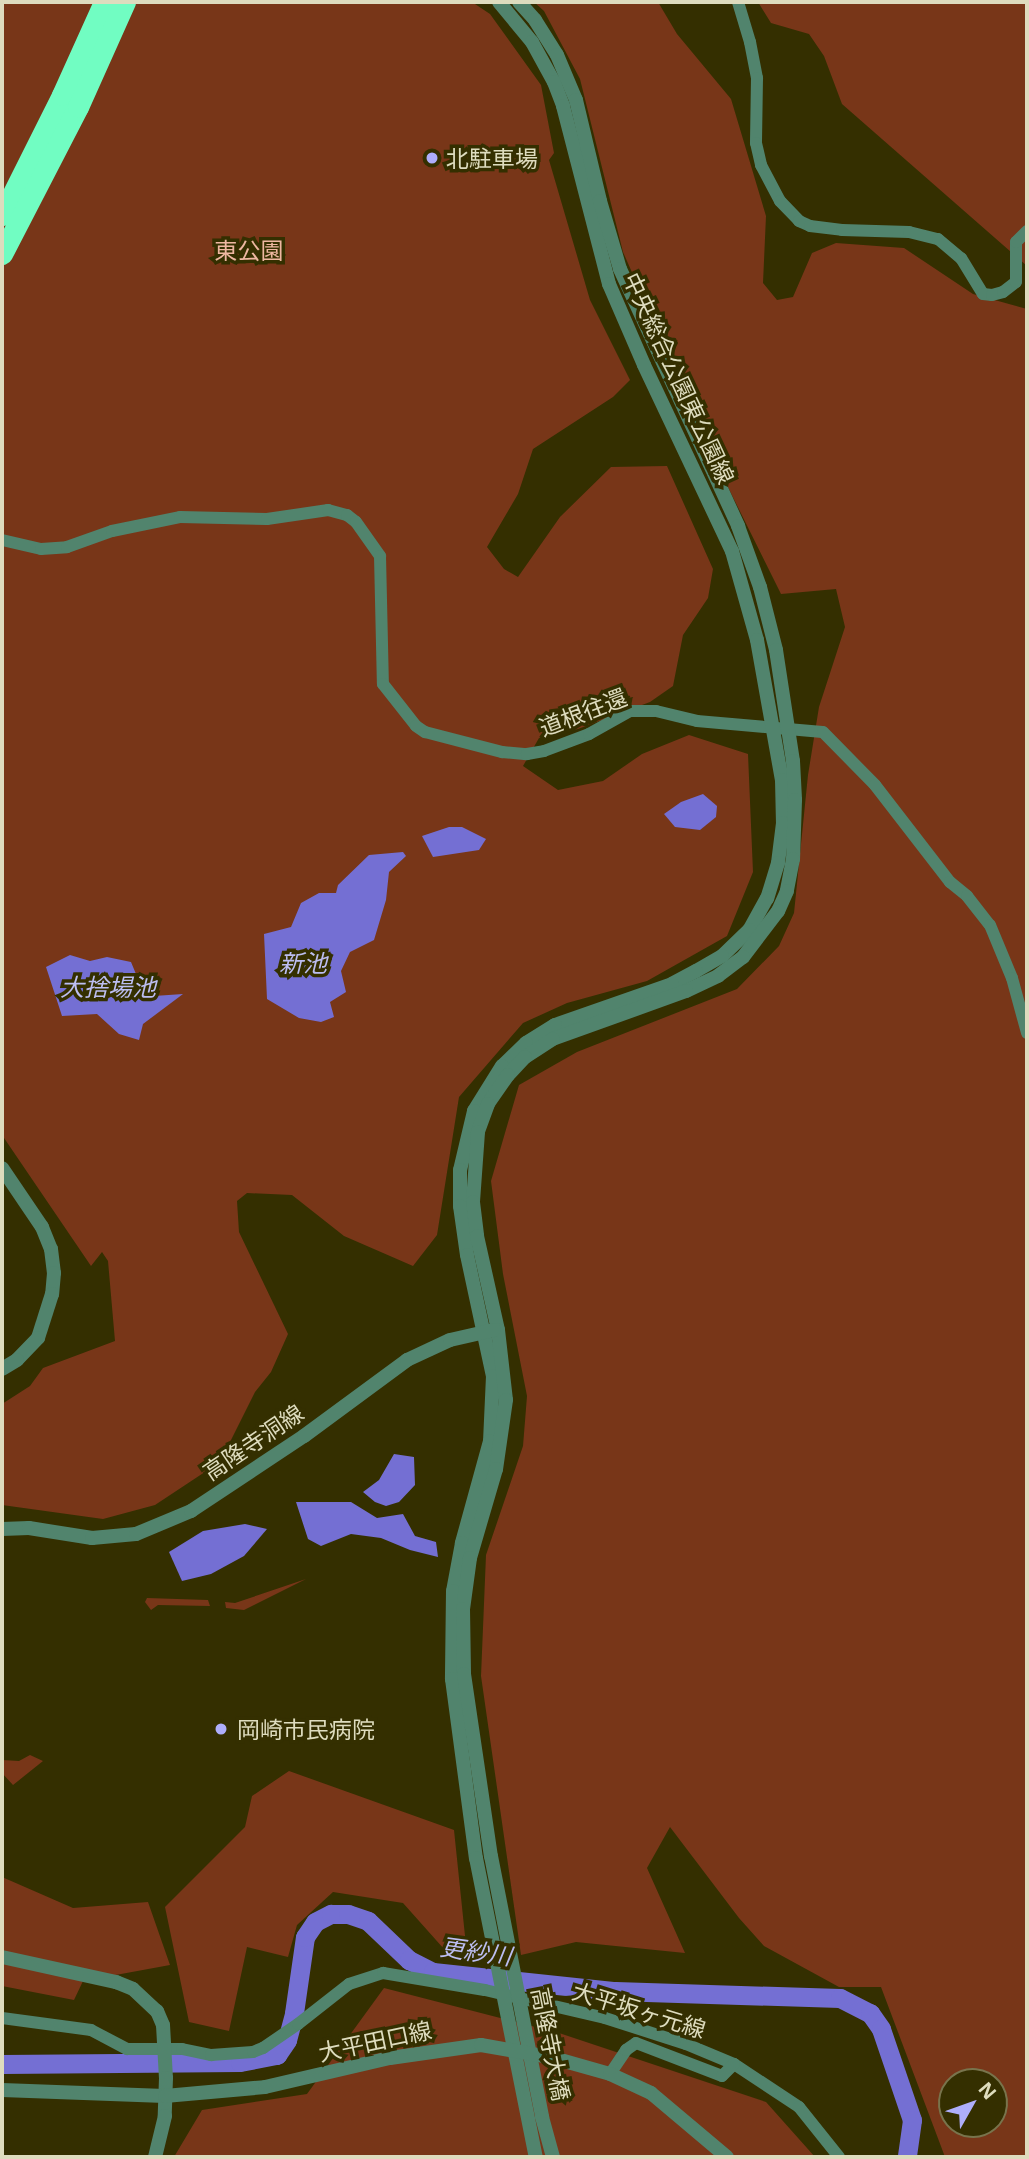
<!DOCTYPE html>
<html>
<head>
<meta charset="utf-8">
<style>
	body { margin:0 }
	#map { position:relative; width:1029px; height:2159px; overflow:hidden; background:#342f00; font-family:"Noto Sans","Noto Sans JP",sans-serif }
	div>[style] { position:absolute }
	[style*='--x'] { left:calc(var(--x)*1px); top:calc(var(--y)*1px); width:calc(var(--w)*1px); rotate:calc(var(--a)*1deg) }
	.green>* { inset:0; background:#783618 }
	.water>* { inset:0; background:#746fd3 }
	.river>* { height:19px; margin:-9.5px; padding:0 9.5px; transform-origin:9.5px; border-radius:9.5px; background:#746fd3 }
	.minor>* { height:12px; margin:-6px; padding:0 6px; transform-origin:6px; border-radius:6px; background:#51846d }
	.tertiary>* { height:14px; margin:-7px; padding:0 7px; transform-origin:7px; border-radius:7px; background:#51846d }
	.motorway>* { height:21px; margin:-10.5px; padding:0 10.5px; transform-origin:10.5px; border-radius:10.5px; background:#71fdc2 }
	.dots>* { width:19px; height:19px; translate:-50% -50%; box-sizing:border-box; border:4px solid #342f00; border-radius:50% }
	span { translate:-50% -50%; white-space:nowrap; text-align:center; line-height:1.15; -webkit-text-stroke:7px #342f00; paint-order:stroke }
	.poi-label { font-size:23px; color:#dedcbe }
	.left { translate:0 -50%; text-align:left }
	.park-label { font-size:23px; color:#eeb7a1 }
	.street-label { font-size:23px; color:#dedcbe }
	.water-label { font-size:24px; color:#bcbef1; font-style:italic }
	.frame { position:absolute; inset:0; border:4px solid #dedcbe; pointer-events:none }
	.north { position:absolute; left:938px; top:2068px; width:70px; height:70px; box-sizing:border-box; background:#342f00; border:2px solid #78744c; border-radius:50%; rotate:50deg; font-size:19px; font-weight:700; line-height:28px; text-align:center; color:#dedcbe }
	.north::after { content:''; display:block; margin:auto; width:24px; height:32px; background:#aeaefb; clip-path:polygon(50% 0,100% 100%,50% 72%,0 100%) }
</style>
</head>
<body>
<div id="map">
	<div class="green">
		<div style="clip-path:polygon(2px 2px,472px 2px,490px 14px,541px 85px,554px 153px,549px 160px,590px 300px,630px 380px,613px 397px,533px 449px,518px 494px,487px 547px,504px 569px,518px 577px,560px 517px,611px 467px,667px 466px,713px 569px,708px 598px,683px 635px,673px 686px,650px 702px,578px 729px,539px 738px,523px 766px,558px 790px,603px 781px,642px 754px,689px 735px,748px 754px,753px 872px,727px 936px,647px 981px,567px 1003px,523px 1023px,459px 1097px,437px 1235px,413px 1266px,344px 1236px,292px 1195px,247px 1193px,237px 1201px,239px 1232px,288px 1334px,271px 1372px,255px 1392px,220px 1462px,155px 1505px,103px 1519px,2px 1505px,2px 1404px,30px 1386px,43px 1368px,115px 1341px,108px 1261px,102px 1252px,91px 1266px,2px 1135px)"></div>
		<div style="clip-path:polygon(evenodd,534px 2px,658px 2px,677px 34px,731px 99px,766px 216px,763px 283px,777px 300px,793px 297px,812px 253px,836px 243px,904px 248px,973px 294px,1027px 309px,1027px 2157px,945px 2157px,881px 1987px,839px 1987px,764px 1946px,739px 1918px,670px 1827px,647px 1868px,685px 1953px,576px 1942px,521px 1955px,481px 1676px,486px 1555px,523px 1446px,527px 1396px,503px 1274px,491px 1181px,519px 1085px,577px 1052px,737px 989px,779px 946px,794px 913px,808px 775px,819px 707px,845px 627px,836px 589px,781px 594px,717px 465px,623px 252px,580px 79px,544px 11px,534px 2px,952px 2082px,994px 2082px,994px 2124px,952px 2124px,952px 2082px)"></div>
		<div style="clip-path:polygon(758px 2px,1027px 2px,1027px 266px,842px 104px,824px 56px,809px 34px,771px 23px)"></div>
		<div style="clip-path:polygon(306px 1579px,244px 1610px,226px 1608px,225px 1602px,235px 1603px)"></div>
		<div style="clip-path:polygon(147px 1598px,208px 1600px,210px 1606px,158px 1605px,151px 1610px,145px 1602px)"></div>
		<div style="clip-path:polygon(30px 1755px,43px 1761px,13px 1785px,2px 1773px,2px 1760px,19px 1761px)"></div>
		<div style="clip-path:polygon(289px 1771px,454px 1830px,467px 1955px,444px 1949px,403px 1903px,333px 1892px,297px 1925px,288px 1957px,247px 1947px,229px 2031px,189px 2022px,165px 1907px,245px 1827px,252px 1796px)"></div>
		<div style="clip-path:polygon(2px 1877px,73px 1908px,148px 1902px,170px 1965px,83px 1981px,74px 2000px,2px 1986px)"></div>
		<div style="clip-path:polygon(384px 1988px,559px 2033px,766px 2102px,815px 2157px,174px 2157px,202px 2110px,307px 2094px)"></div>
	</div>
	<div class="water">
		<div style="clip-path:polygon(703px 794px,717px 806px,716px 817px,700px 830px,675px 827px,664px 814px,681px 802px)"></div>
		<div style="clip-path:polygon(449px 827px,462px 827px,486px 839px,479px 850px,433px 857px,422px 836px)"></div>
		<div style="clip-path:polygon(403px 852px,406px 856px,389px 872px,386px 900px,374px 940px,350px 952px,341px 971px,346px 992px,330px 1002px,334px 1017px,321px 1022px,299px 1018px,267px 999px,264px 934px,291px 927px,301px 903px,319px 893px,336px 893px,338px 885px,369px 855px)"></div>
		<div style="clip-path:polygon(70px 955px,90px 961px,107px 957px,131px 962px,141px 986px,154px 996px,183px 994px,143px 1024px,139px 1040px,119px 1034px,97px 1014px,62px 1016px,46px 967px)"></div>
		<div style="clip-path:polygon(394px 1454px,414px 1457px,415px 1485px,399px 1502px,386px 1506px,375px 1502px,363px 1492px,379px 1480px)"></div>
		<div style="clip-path:polygon(296px 1502px,351px 1502px,377px 1518px,403px 1514px,415px 1536px,436px 1542px,438px 1557px,410px 1550px,381px 1538px,351px 1534px,321px 1546px,308px 1539px)"></div>
		<div style="clip-path:polygon(245px 1524px,267px 1529px,244px 1556px,211px 1574px,182px 1581px,169px 1552px,203px 1531px)"></div>
	</div>
	<div class="river">
		<div style="--x:2;--y:2064;--w:238;--a:-0.5"></div>
		<div style="--x:240;--y:2062;--w:38;--a:-11"></div>
		<div style="--x:277;--y:2055;--w:18;--a:-56"></div>
		<div style="--x:287;--y:2040;--w:28;--a:-75"></div>
		<div style="--x:294;--y:2013;--w:77;--a:-81.8"></div>
		<div style="--x:305;--y:1937;--w:18;--a:-56"></div>
		<div style="--x:315;--y:1922;--w:18;--a:-27"></div>
		<div style="--x:331;--y:1914;--w:17;--a:0"></div>
		<div style="--x:348;--y:1914;--w:21;--a:19"></div>
		<div style="--x:368;--y:1921;--w:57;--a:43.6"></div>
		<div style="--x:409;--y:1960;--w:27;--a:27"></div>
		<div style="--x:433;--y:1972;--w:183;--a:6"></div>
		<div style="--x:615;--y:1991;--w:225;--a:1.8"></div>
		<div style="--x:840;--y:1998;--w:34;--a:27"></div>
		<div style="--x:870;--y:2013;--w:19;--a:55"></div>
		<div style="--x:881;--y:2029;--w:96;--a:71.2"></div>
		<div style="--x:912;--y:2120;--w:37;--a:98"></div>
	</div>
	<div class="minor">
		<div style="--x:738;--y:2;--w:42;--a:73.3"></div>
		<div style="--x:750;--y:42;--w:37;--a:79"></div>
		<div style="--x:757;--y:78;--w:65;--a:90.9"></div>
		<div style="--x:756;--y:143;--w:23;--a:77"></div>
		<div style="--x:761;--y:165;--w:41;--a:62.2"></div>
		<div style="--x:780;--y:201;--w:28;--a:46"></div>
		<div style="--x:799;--y:221;--w:12;--a:24"></div>
		<div style="--x:810;--y:226;--w:32;--a:7"></div>
		<div style="--x:842;--y:230;--w:67;--a:1.7"></div>
		<div style="--x:909;--y:232;--w:30;--a:14"></div>
		<div style="--x:938;--y:239;--w:30;--a:40"></div>
		<div style="--x:961;--y:258;--w:42;--a:58.6"></div>
		<div style="--x:983;--y:294;--w:9;--a:6"></div>
		<div style="--x:992;--y:295;--w:11;--a:-15"></div>
		<div style="--x:1003;--y:292;--w:16;--a:-38"></div>
		<div style="--x:1016;--y:282;--w:40;--a:-90"></div>
		<div style="--x:1016;--y:242;--w:16;--a:-45"></div>
		<div style="--x:2;--y:540;--w:40;--a:13"></div>
		<div style="--x:41;--y:549;--w:26;--a:-4"></div>
		<div style="--x:67;--y:547;--w:48;--a:-19.6"></div>
		<div style="--x:112;--y:531;--w:69;--a:-11.6"></div>
		<div style="--x:180;--y:517;--w:87;--a:1.3"></div>
		<div style="--x:267;--y:519;--w:62;--a:-8.4"></div>
		<div style="--x:328;--y:510;--w:20;--a:15"></div>
		<div style="--x:347;--y:515;--w:11;--a:38"></div>
		<div style="--x:356;--y:522;--w:42;--a:54.8"></div>
		<div style="--x:380;--y:556;--w:128;--a:88.7"></div>
		<div style="--x:383;--y:684;--w:53;--a:51.8"></div>
		<div style="--x:416;--y:726;--w:11;--a:34"></div>
		<div style="--x:425;--y:732;--w:80;--a:14.6"></div>
		<div style="--x:502;--y:752;--w:25;--a:5"></div>
		<div style="--x:527;--y:754;--w:17;--a:-10"></div>
		<div style="--x:544;--y:751;--w:48;--a:-20.7"></div>
		<div style="--x:589;--y:734;--w:47;--a:-29.3"></div>
		<div style="--x:630;--y:711;--w:26;--a:0"></div>
		<div style="--x:656;--y:711;--w:42;--a:13.7"></div>
		<div style="--x:697;--y:721;--w:126;--a:5"></div>
		<div style="--x:823;--y:732;--w:74;--a:45.5"></div>
		<div style="--x:875;--y:785;--w:123;--a:52.3"></div>
		<div style="--x:950;--y:882;--w:22;--a:39"></div>
		<div style="--x:967;--y:896;--w:37;--a:52"></div>
		<div style="--x:990;--y:925;--w:57;--a:67.5"></div>
		<div style="--x:1012;--y:978;--w:57;--a:74.7"></div>
		<div style="--x:2;--y:2018;--w:90;--a:7.7"></div>
		<div style="--x:91;--y:2030;--w:41;--a:27.8"></div>
		<div style="--x:127;--y:2049;--w:55;--a:0"></div>
		<div style="--x:182;--y:2049;--w:30;--a:12"></div>
		<div style="--x:211;--y:2055;--w:42;--a:-4.1"></div>
		<div style="--x:253;--y:2052;--w:11;--a:-22"></div>
		<div style="--x:263;--y:2048;--w:42;--a:-34.4"></div>
		<div style="--x:298;--y:2024;--w:65;--a:-38.1"></div>
		<div style="--x:349;--y:1984;--w:36;--a:-18"></div>
		<div style="--x:383;--y:1973;--w:103;--a:9.5"></div>
		<div style="--x:485;--y:1990;--w:123;--a:13.1"></div>
		<div style="--x:605;--y:2018;--w:85;--a:17.8"></div>
		<div style="--x:686;--y:2044;--w:52;--a:22.6"></div>
		<div style="--x:734;--y:2064;--w:78;--a:33.5"></div>
		<div style="--x:799;--y:2107;--w:64;--a:51.3"></div>
		<div style="--x:610;--y:2074;--w:29;--a:-56"></div>
		<div style="--x:626;--y:2050;--w:12;--a:-35"></div>
		<div style="--x:636;--y:2043;--w:92;--a:21"></div>
		<div style="--x:722;--y:2076;--w:17;--a:-45"></div>
	</div>
	<div class="tertiary">
		<div style="--x:499;--y:2;--w:52;--a:50.5"></div>
		<div style="--x:532;--y:42;--w:46;--a:61.2"></div>
		<div style="--x:554;--y:82;--w:26;--a:69"></div>
		<div style="--x:563;--y:106;--w:184;--a:75.5"></div>
		<div style="--x:609;--y:284;--w:88;--a:66.6"></div>
		<div style="--x:644;--y:365;--w:206;--a:64.7"></div>
		<div style="--x:732;--y:551;--w:92;--a:74.3"></div>
		<div style="--x:757;--y:640;--w:142;--a:79.9"></div>
		<div style="--x:782;--y:780;--w:43;--a:88.7"></div>
		<div style="--x:783;--y:823;--w:40;--a:97.1"></div>
		<div style="--x:778;--y:863;--w:37;--a:107"></div>
		<div style="--x:767;--y:898;--w:37;--a:119"></div>
		<div style="--x:749;--y:930;--w:37;--a:136"></div>
		<div style="--x:722;--y:956;--w:30;--a:150"></div>
		<div style="--x:696;--y:971;--w:27;--a:152"></div>
		<div style="--x:672;--y:984;--w:124;--a:160.7"></div>
		<div style="--x:555;--y:1025;--w:34;--a:148"></div>
		<div style="--x:526;--y:1043;--w:33;--a:136"></div>
		<div style="--x:502;--y:1066;--w:53;--a:121.9"></div>
		<div style="--x:474;--y:1111;--w:61;--a:103.3"></div>
		<div style="--x:460;--y:1170;--w:36;--a:90"></div>
		<div style="--x:460;--y:1206;--w:49;--a:81.9"></div>
		<div style="--x:467;--y:1255;--w:124;--a:77.9"></div>
		<div style="--x:493;--y:1376;--w:65;--a:92.6"></div>
		<div style="--x:490;--y:1441;--w:106;--a:105.4"></div>
		<div style="--x:462;--y:1543;--w:49;--a:100.6"></div>
		<div style="--x:453;--y:1591;--w:88;--a:90.7"></div>
		<div style="--x:452;--y:1679;--w:181;--a:82.4"></div>
		<div style="--x:476;--y:1858;--w:305;--a:78.7"></div>
		<div style="--x:519;--y:2;--w:24;--a:48"></div>
		<div style="--x:535;--y:20;--w:41;--a:57.8"></div>
		<div style="--x:557;--y:55;--w:49;--a:67.1"></div>
		<div style="--x:576;--y:100;--w:104;--a:76.6"></div>
		<div style="--x:600;--y:201;--w:71;--a:73.6"></div>
		<div style="--x:620;--y:269;--w:283;--a:65.3"></div>
		<div style="--x:738;--y:526;--w:65;--a:70.2"></div>
		<div style="--x:760;--y:587;--w:65;--a:75.7"></div>
		<div style="--x:776;--y:650;--w:112;--a:81.3"></div>
		<div style="--x:793;--y:761;--w:39;--a:87"></div>
		<div style="--x:795;--y:800;--w:59;--a:91.9"></div>
		<div style="--x:793;--y:859;--w:33;--a:101"></div>
		<div style="--x:787;--y:891;--w:22;--a:114"></div>
		<div style="--x:778;--y:911;--w:58;--a:127.3"></div>
		<div style="--x:743;--y:957;--w:31;--a:143"></div>
		<div style="--x:718;--y:976;--w:35;--a:155"></div>
		<div style="--x:686;--y:991;--w:141;--a:160.2"></div>
		<div style="--x:553;--y:1039;--w:33;--a:147"></div>
		<div style="--x:525;--y:1057;--w:25;--a:133"></div>
		<div style="--x:508;--y:1075;--w:35;--a:125"></div>
		<div style="--x:488;--y:1104;--w:30;--a:110"></div>
		<div style="--x:478;--y:1132;--w:70;--a:94.1"></div>
		<div style="--x:473;--y:1202;--w:34;--a:83"></div>
		<div style="--x:477;--y:1236;--w:96;--a:77.4"></div>
		<div style="--x:498;--y:1330;--w:70;--a:83.5"></div>
		<div style="--x:506;--y:1400;--w:70;--a:98.2"></div>
		<div style="--x:496;--y:1469;--w:93;--a:106.3"></div>
		<div style="--x:470;--y:1558;--w:51;--a:97.8"></div>
		<div style="--x:463;--y:1609;--w:65;--a:89.1"></div>
		<div style="--x:464;--y:1674;--w:184;--a:81.6"></div>
		<div style="--x:491;--y:1856;--w:266;--a:78.9"></div>
		<div style="--x:542;--y:2117;--w:41;--a:74.6"></div>
		<div style="--x:2;--y:1168;--w:71;--a:55.9"></div>
		<div style="--x:42;--y:1227;--w:24;--a:68"></div>
		<div style="--x:51;--y:1249;--w:24;--a:83"></div>
		<div style="--x:54;--y:1273;--w:21;--a:95"></div>
		<div style="--x:52;--y:1294;--w:46;--a:107.7"></div>
		<div style="--x:38;--y:1338;--w:30;--a:134"></div>
		<div style="--x:17;--y:1360;--w:17;--a:149"></div>
		<div style="--x:2;--y:1529;--w:27;--a:-2"></div>
		<div style="--x:29;--y:1528;--w:64;--a:9"></div>
		<div style="--x:92;--y:1538;--w:44;--a:-5.2"></div>
		<div style="--x:136;--y:1534;--w:60;--a:-22.7"></div>
		<div style="--x:191;--y:1511;--w:136;--a:-33.6"></div>
		<div style="--x:304;--y:1436;--w:128;--a:-36.4"></div>
		<div style="--x:407;--y:1360;--w:47;--a:-24.9"></div>
		<div style="--x:450;--y:1340;--w:45;--a:-12.8"></div>
		<div style="--x:2;--y:1957;--w:117;--a:12.4"></div>
		<div style="--x:116;--y:1982;--w:18;--a:22"></div>
		<div style="--x:133;--y:1989;--w:33;--a:43"></div>
		<div style="--x:157;--y:2011;--w:15;--a:67"></div>
		<div style="--x:163;--y:2025;--w:53;--a:86.8"></div>
		<div style="--x:166;--y:2078;--w:38;--a:92"></div>
		<div style="--x:165;--y:2116;--w:42;--a:103.7"></div>
		<div style="--x:2;--y:2090;--w:163;--a:2.1"></div>
		<div style="--x:165;--y:2096;--w:100;--a:-5.1"></div>
		<div style="--x:265;--y:2087;--w:128;--a:-13.1"></div>
		<div style="--x:390;--y:2058;--w:92;--a:-8.1"></div>
		<div style="--x:481;--y:2045;--w:70;--a:9.9"></div>
		<div style="--x:550;--y:2057;--w:62;--a:15.8"></div>
		<div style="--x:610;--y:2074;--w:45;--a:24.9"></div>
		<div style="--x:651;--y:2093;--w:99;--a:40.1"></div>
	</div>
	<div class="motorway">
		<div style="--x:2;--y:215;--w:134;--a:-63.4"></div>
		<div style="--x:62;--y:95;--w:102;--a:-65.7"></div>
		<div style="--x:2;--y:254;--w:165;--a:-62.7"></div>
		<div style="--x:78;--y:107;--w:115;--a:-65.9"></div>
	</div>
	<div class="dots">
		<div style="left:432px;top:158px;background:#aeaefb"></div>
		<div style="left:221px;top:1729px;background:#aeaefb"></div>
	</div>
	<div class="poi-label">
		<span class="left" style="left:446px;top:158px">北駐車場</span>
		<span class="left" style="left:237px;top:1729px">岡崎市民病院</span>
	</div>
	<div class="park-label">
		<span style="left:249px;top:250px">東公園</span>
	</div>
	<div class="street-label">
		<span style="left:679px;top:378px;rotate:65deg">中央総合公園東公園線</span>
		<span style="left:583px;top:712px;rotate:-21deg">道根往還</span>
		<span style="left:253px;top:1442px;rotate:-34deg">高隆寺洞線</span>
		<span style="left:639px;top:2010px;rotate:17deg">大平坂ヶ元線</span>
		<span style="left:375px;top:2041px;rotate:-12deg">大平田口線</span>
		<span style="left:551px;top:2044px;rotate:79deg">高隆寺大橋</span>
	</div>
	<div class="water-label">
		<span style="left:303px;top:963px">新池</span>
		<span style="left:108px;top:987px">大捨場池</span>
		<span style="left:476px;top:1951px;rotate:8deg">更紗川</span>
	</div>
	<div class="frame"></div>
	<div class="north">N</div>
</div>
</body>
</html>
